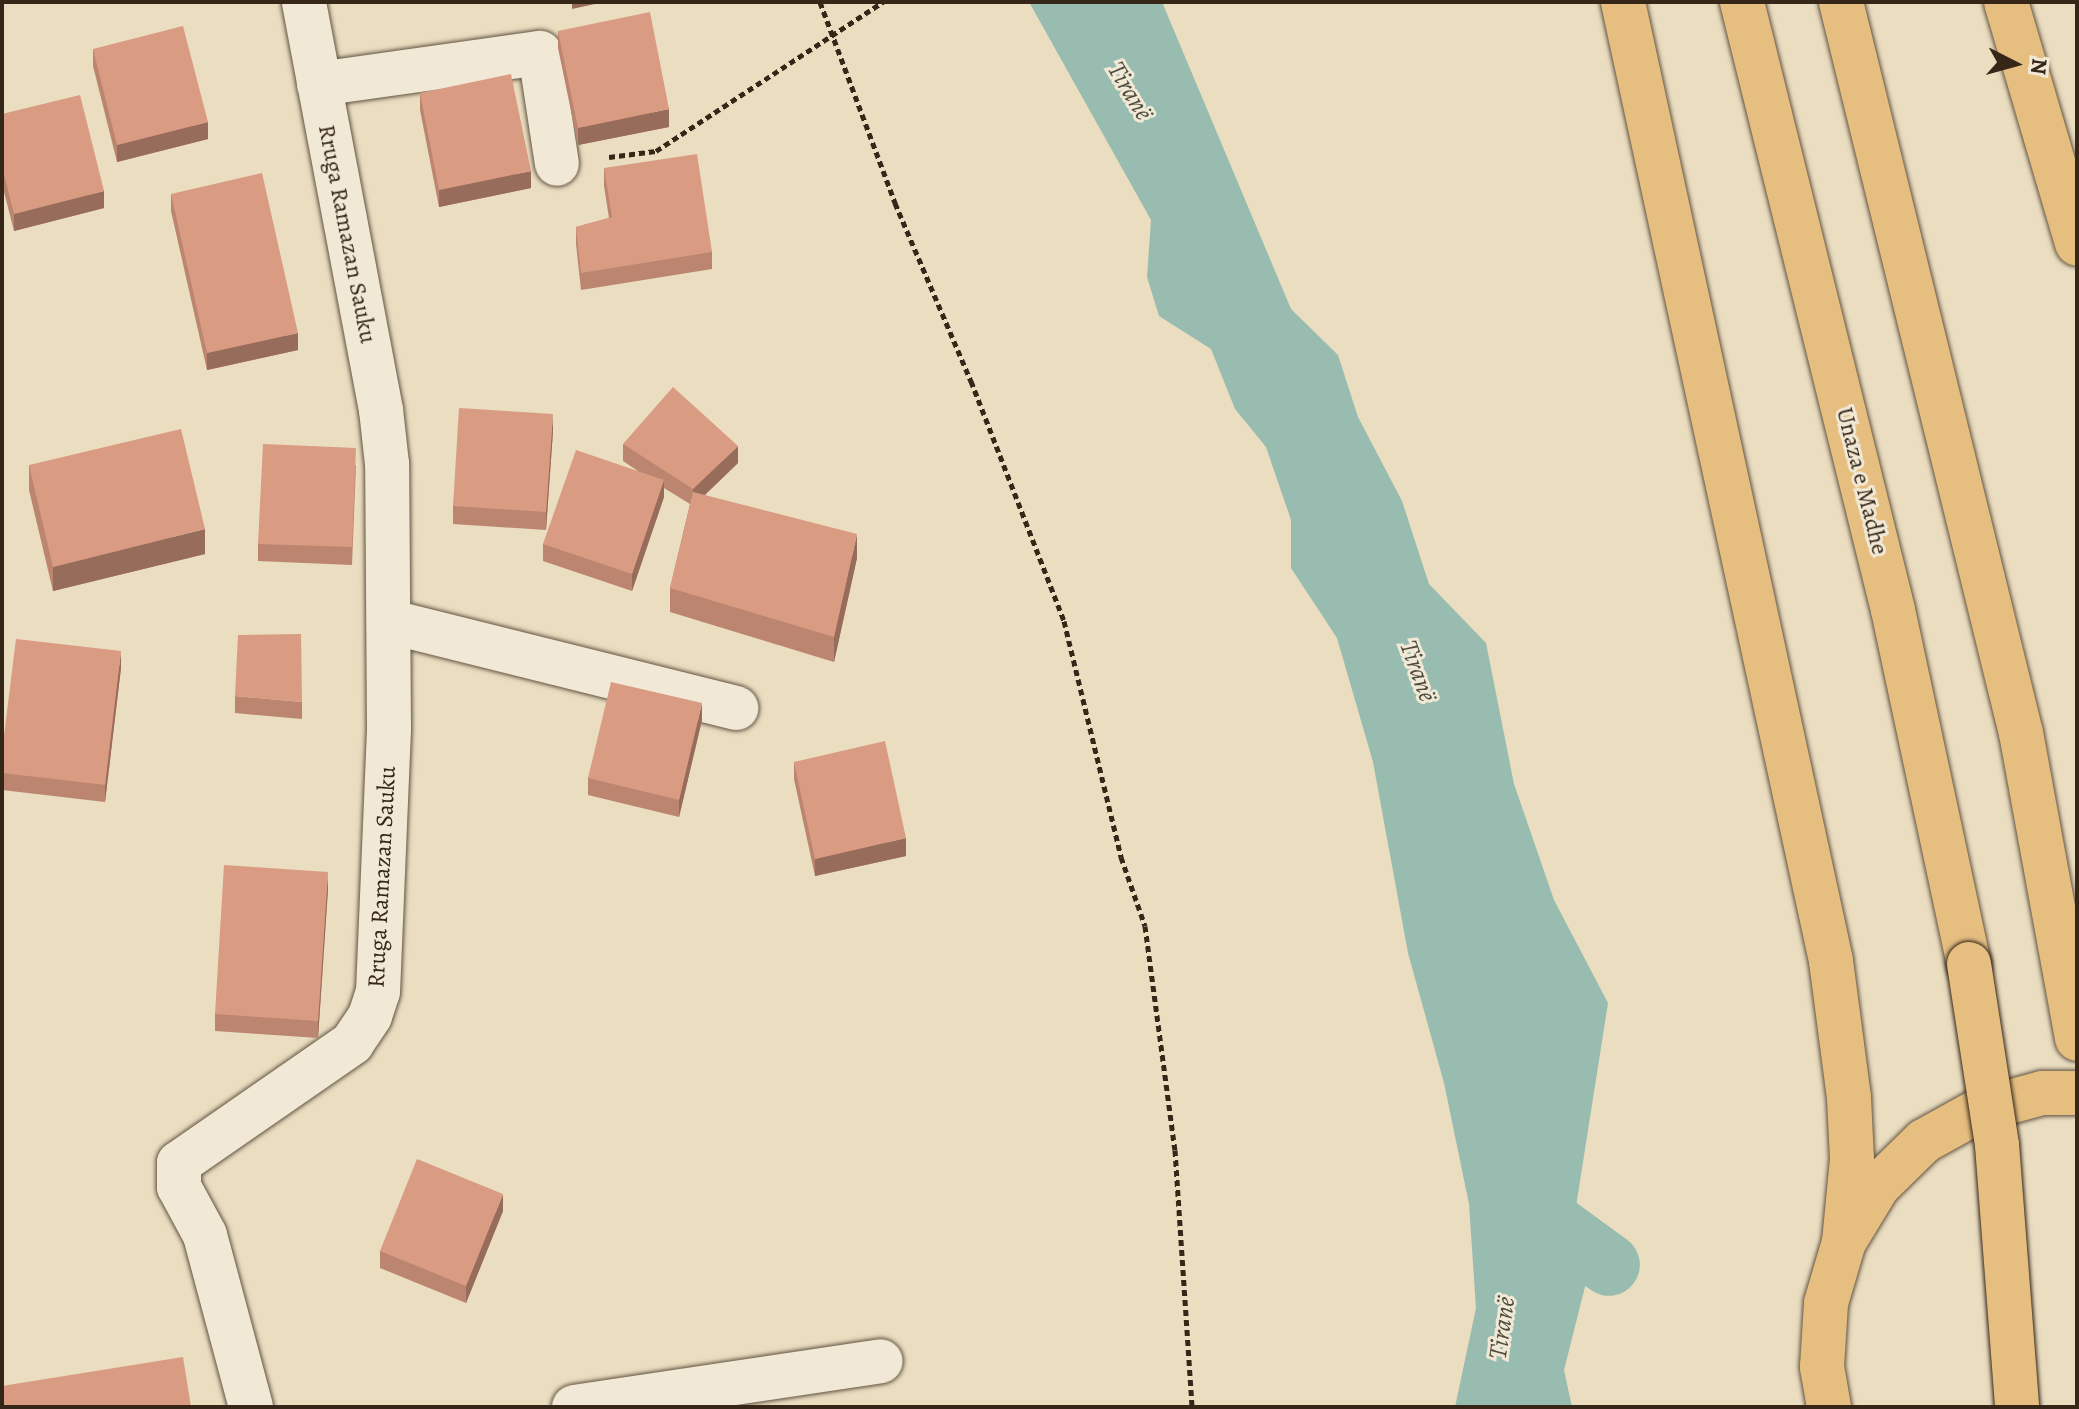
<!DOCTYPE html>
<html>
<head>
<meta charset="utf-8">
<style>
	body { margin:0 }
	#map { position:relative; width:2079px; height:1409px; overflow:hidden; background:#eaddc0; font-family:Alegreya,serif }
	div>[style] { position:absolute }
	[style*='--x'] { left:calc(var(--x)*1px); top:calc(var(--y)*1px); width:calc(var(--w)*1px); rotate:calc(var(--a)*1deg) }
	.water>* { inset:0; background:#98bcaf }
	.canal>* { height:62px; margin:-31px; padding:0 31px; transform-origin:31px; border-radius:31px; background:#98bcaf }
	.path>* { height:5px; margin-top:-2.5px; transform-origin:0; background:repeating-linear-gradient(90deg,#352618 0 6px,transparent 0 10px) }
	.roads { filter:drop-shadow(0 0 2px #625442) drop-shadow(0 0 2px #625442) }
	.minor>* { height:44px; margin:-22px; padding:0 22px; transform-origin:22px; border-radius:22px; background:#f1e9d6 }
	.major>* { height:44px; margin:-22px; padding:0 22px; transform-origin:22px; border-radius:22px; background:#e5be80 }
	.highway>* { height:44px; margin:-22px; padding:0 22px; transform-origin:22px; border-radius:22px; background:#e5be80 }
	.bridges { filter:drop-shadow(0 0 2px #352618) drop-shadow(0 0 2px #352618) }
	.highway-bridge>* { height:44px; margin:-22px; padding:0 22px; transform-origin:22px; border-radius:22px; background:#e5be80 }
	.wall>* { inset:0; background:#bb8570 }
	.shaded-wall>* { inset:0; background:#986c5b }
	.building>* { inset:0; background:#d99b82 }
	span { translate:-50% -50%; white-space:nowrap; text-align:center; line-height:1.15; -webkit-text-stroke:6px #f1e9d6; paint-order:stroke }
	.street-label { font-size:24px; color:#352618 }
	.water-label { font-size:26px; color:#4e4c3e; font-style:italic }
	.frame { position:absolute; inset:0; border:4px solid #352618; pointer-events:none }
	.north { position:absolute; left:1975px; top:24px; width:80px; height:80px; -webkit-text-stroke:6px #f1e9d6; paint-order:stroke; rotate:96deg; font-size:22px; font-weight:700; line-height:32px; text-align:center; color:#352618 }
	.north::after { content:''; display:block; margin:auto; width:28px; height:36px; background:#352618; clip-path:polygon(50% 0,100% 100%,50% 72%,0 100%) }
</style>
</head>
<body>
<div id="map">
	<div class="water">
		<div style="clip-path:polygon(1029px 2px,1162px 2px,1291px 309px,1338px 355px,1358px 417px,1402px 501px,1429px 584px,1486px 643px,1514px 784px,1554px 900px,1608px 1003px,1575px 1213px,1587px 1279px,1564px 1370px,1572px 1407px,1455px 1407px,1476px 1308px,1469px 1204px,1444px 1083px,1408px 953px,1373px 762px,1337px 638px,1291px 568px,1291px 520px,1266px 447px,1235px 409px,1211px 349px,1159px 316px,1147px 277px,1151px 220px)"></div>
	</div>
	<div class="canal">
		<div style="--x:1520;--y:1200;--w:110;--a:36.1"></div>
	</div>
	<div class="path">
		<div style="--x:820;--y:2;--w:215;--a:69.5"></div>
		<div style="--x:895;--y:203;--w:194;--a:66.9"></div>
		<div style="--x:971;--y:381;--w:257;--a:68.8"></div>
		<div style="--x:1064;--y:621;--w:243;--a:76.4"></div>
		<div style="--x:1121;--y:857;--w:73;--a:70.8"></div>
		<div style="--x:1145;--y:926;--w:226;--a:82.4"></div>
		<div style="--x:1175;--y:1150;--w:258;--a:86.2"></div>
		<div style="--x:609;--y:157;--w:47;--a:-7.3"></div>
		<div style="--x:656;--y:151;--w:272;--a:-33.3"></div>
	</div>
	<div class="roads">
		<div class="minor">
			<div style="--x:319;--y:84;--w:223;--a:-8"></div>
			<div style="--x:540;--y:53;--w:112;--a:81.3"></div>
			<div style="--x:391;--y:622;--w:356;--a:14"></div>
			<div style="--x:251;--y:1407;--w:178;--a:-105"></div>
			<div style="--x:205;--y:1235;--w:55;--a:-118.4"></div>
			<div style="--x:179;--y:1187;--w:24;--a:-90"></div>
			<div style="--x:179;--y:1163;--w:211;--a:-34.7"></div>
			<div style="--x:352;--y:1043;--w:32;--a:-56"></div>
			<div style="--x:370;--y:1016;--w:25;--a:-72"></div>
			<div style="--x:378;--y:992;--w:263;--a:-87.6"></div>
			<div style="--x:389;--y:729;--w:265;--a:-90.4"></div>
			<div style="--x:387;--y:464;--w:54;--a:-96.3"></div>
			<div style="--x:381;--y:410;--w:415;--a:-100.7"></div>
			<div style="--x:574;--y:1407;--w:310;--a:-8.5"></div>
		</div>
		<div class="major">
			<div style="--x:1829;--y:1407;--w:41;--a:-99.9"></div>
			<div style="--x:1822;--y:1367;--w:64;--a:-86.4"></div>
			<div style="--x:1826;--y:1303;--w:64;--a:-73.6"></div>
			<div style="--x:1844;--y:1242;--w:66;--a:-58.7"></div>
			<div style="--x:1878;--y:1186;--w:64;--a:-44.4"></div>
			<div style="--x:1924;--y:1141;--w:64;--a:-29"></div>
			<div style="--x:1980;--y:1110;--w:64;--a:-15.3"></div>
			<div style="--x:2042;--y:1093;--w:35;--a:0"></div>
		</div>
		<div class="highway">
			<div style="--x:1623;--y:2;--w:981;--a:77.76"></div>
			<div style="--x:1831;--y:961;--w:138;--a:82.5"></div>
			<div style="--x:1849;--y:1098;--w:61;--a:87.2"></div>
			<div style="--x:1852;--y:1159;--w:83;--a:95.5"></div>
			<div style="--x:1742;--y:2;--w:626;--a:76.05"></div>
			<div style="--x:1893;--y:610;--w:362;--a:77.9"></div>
			<div style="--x:1841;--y:2;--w:753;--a:76.17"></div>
			<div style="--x:2021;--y:733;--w:311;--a:79.6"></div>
			<div style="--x:2006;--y:2;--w:252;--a:73.6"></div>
		</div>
	</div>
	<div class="bridges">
		<div class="highway-bridge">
			<div style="--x:1969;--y:964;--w:183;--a:81.2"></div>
			<div style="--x:1997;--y:1145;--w:263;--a:85.6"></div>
		</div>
	</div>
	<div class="wall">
		<div style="clip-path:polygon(558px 31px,669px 127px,578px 145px,558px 48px)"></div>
		<div style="clip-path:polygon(93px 49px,208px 139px,117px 162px,93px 66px)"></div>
		<div style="clip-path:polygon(420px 93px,531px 188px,439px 207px,420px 110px)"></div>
		<div style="clip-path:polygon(2px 114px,104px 208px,14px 231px,2px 184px)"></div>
		<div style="clip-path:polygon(604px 168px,712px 252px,712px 269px,581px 290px,576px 244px,576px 227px,609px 218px,604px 186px)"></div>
		<div style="clip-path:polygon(171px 194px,298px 350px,207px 370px,171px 211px)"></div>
		<div style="clip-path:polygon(553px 431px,546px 530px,453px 524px,453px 506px)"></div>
		<div style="clip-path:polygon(623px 444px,738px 463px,705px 495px,857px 558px,834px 662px,670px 612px,670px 588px,690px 504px,664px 488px,664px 497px,632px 591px,543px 561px,543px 544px,638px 471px,623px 461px)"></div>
		<div style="clip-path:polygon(29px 465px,205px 554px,53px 591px,29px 490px)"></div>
		<div style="clip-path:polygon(356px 465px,352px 565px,258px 561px,258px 544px)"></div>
		<div style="clip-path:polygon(121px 668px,105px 802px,2px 790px,2px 752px)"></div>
		<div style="clip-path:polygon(235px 696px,302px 702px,302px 719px,235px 713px)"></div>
		<div style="clip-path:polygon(702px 720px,679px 817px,588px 795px,588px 778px)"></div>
		<div style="clip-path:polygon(794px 762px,906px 856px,815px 876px,794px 779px)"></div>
		<div style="clip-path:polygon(328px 889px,318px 1038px,215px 1031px,215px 1014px)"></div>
		<div style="clip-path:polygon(503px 1211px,466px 1303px,380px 1268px,380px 1251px)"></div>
	</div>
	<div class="shaded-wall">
		<div style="clip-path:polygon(572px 2px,604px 2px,572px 9px)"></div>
		<div style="clip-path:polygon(669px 109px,669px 127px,578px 145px,578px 128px)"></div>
		<div style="clip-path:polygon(208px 122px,208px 139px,117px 162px,117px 145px)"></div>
		<div style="clip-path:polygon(531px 171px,531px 188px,439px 207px,439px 190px)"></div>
		<div style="clip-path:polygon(104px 191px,104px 208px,14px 231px,14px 214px)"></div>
		<div style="clip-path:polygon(298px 333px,298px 350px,207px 370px,207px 353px)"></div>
		<div style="clip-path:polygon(553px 414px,553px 431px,546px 530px,546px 512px)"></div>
		<div style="clip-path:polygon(738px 446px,738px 463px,693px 506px,693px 489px)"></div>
		<div style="clip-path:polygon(664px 480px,664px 497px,632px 591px,632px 574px)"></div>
		<div style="clip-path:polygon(205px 529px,205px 554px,53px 591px,53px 567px)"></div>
		<div style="clip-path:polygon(857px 534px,857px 558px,834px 662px,834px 637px)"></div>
		<div style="clip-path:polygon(121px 651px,121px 668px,105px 802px,105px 785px)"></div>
		<div style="clip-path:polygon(702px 703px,702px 720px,679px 817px,679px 800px)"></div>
		<div style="clip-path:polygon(906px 838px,906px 856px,815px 876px,815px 859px)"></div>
		<div style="clip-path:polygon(328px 872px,328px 889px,318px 1038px,318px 1021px)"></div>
		<div style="clip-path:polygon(503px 1194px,503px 1211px,466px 1303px,466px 1286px)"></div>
	</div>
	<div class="building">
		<div style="clip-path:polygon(650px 12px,669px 109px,578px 128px,558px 31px)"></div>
		<div style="clip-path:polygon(183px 26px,208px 122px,117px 145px,93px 49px)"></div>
		<div style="clip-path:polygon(511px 74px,531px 171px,439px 190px,420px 93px)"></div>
		<div style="clip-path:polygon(80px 95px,104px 191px,14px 214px,2px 166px,2px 114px)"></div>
		<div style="clip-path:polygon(697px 154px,712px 252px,581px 273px,576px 227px,612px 217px,604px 168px)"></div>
		<div style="clip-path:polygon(262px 173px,298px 333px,207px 353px,171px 194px)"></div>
		<div style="clip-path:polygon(673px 387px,738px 446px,693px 489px,623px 444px)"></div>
		<div style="clip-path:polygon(459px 408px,553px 414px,546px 512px,453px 506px)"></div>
		<div style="clip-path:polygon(181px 429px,205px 529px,53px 567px,29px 465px)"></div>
		<div style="clip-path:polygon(263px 444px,356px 448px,352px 547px,258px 544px)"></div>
		<div style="clip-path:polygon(576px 450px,664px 480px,632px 574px,543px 544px)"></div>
		<div style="clip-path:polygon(693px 492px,857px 534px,834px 637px,670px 588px)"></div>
		<div style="clip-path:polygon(301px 634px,302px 702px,235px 696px,238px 635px)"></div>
		<div style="clip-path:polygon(16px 639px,121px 651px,105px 785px,2px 773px,2px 752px)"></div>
		<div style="clip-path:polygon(611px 682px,702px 703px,679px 800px,588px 778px)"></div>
		<div style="clip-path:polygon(885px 741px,906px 838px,815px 859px,794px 762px)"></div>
		<div style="clip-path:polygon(224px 865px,328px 872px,318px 1021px,215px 1014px)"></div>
		<div style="clip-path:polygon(417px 1159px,503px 1194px,466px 1286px,380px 1251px)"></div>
		<div style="clip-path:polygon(183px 1357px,191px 1407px,2px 1407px,2px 1386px)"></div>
	</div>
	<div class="street-label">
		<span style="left:347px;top:234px;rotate:79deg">Rruga Ramazan Sauku</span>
		<span style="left:1862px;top:481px;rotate:76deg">Unaza e Madhe</span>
		<span style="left:382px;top:877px;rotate:-87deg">Rruga Ramazan Sauku</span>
	</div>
	<div class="water-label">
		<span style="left:1130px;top:91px;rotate:59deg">Tiranë</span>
		<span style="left:1418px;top:671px;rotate:70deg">Tiranë</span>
		<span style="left:1502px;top:1328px;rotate:-82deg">Tiranë</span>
	</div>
	<div class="frame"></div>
	<div class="north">N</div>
</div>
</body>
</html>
